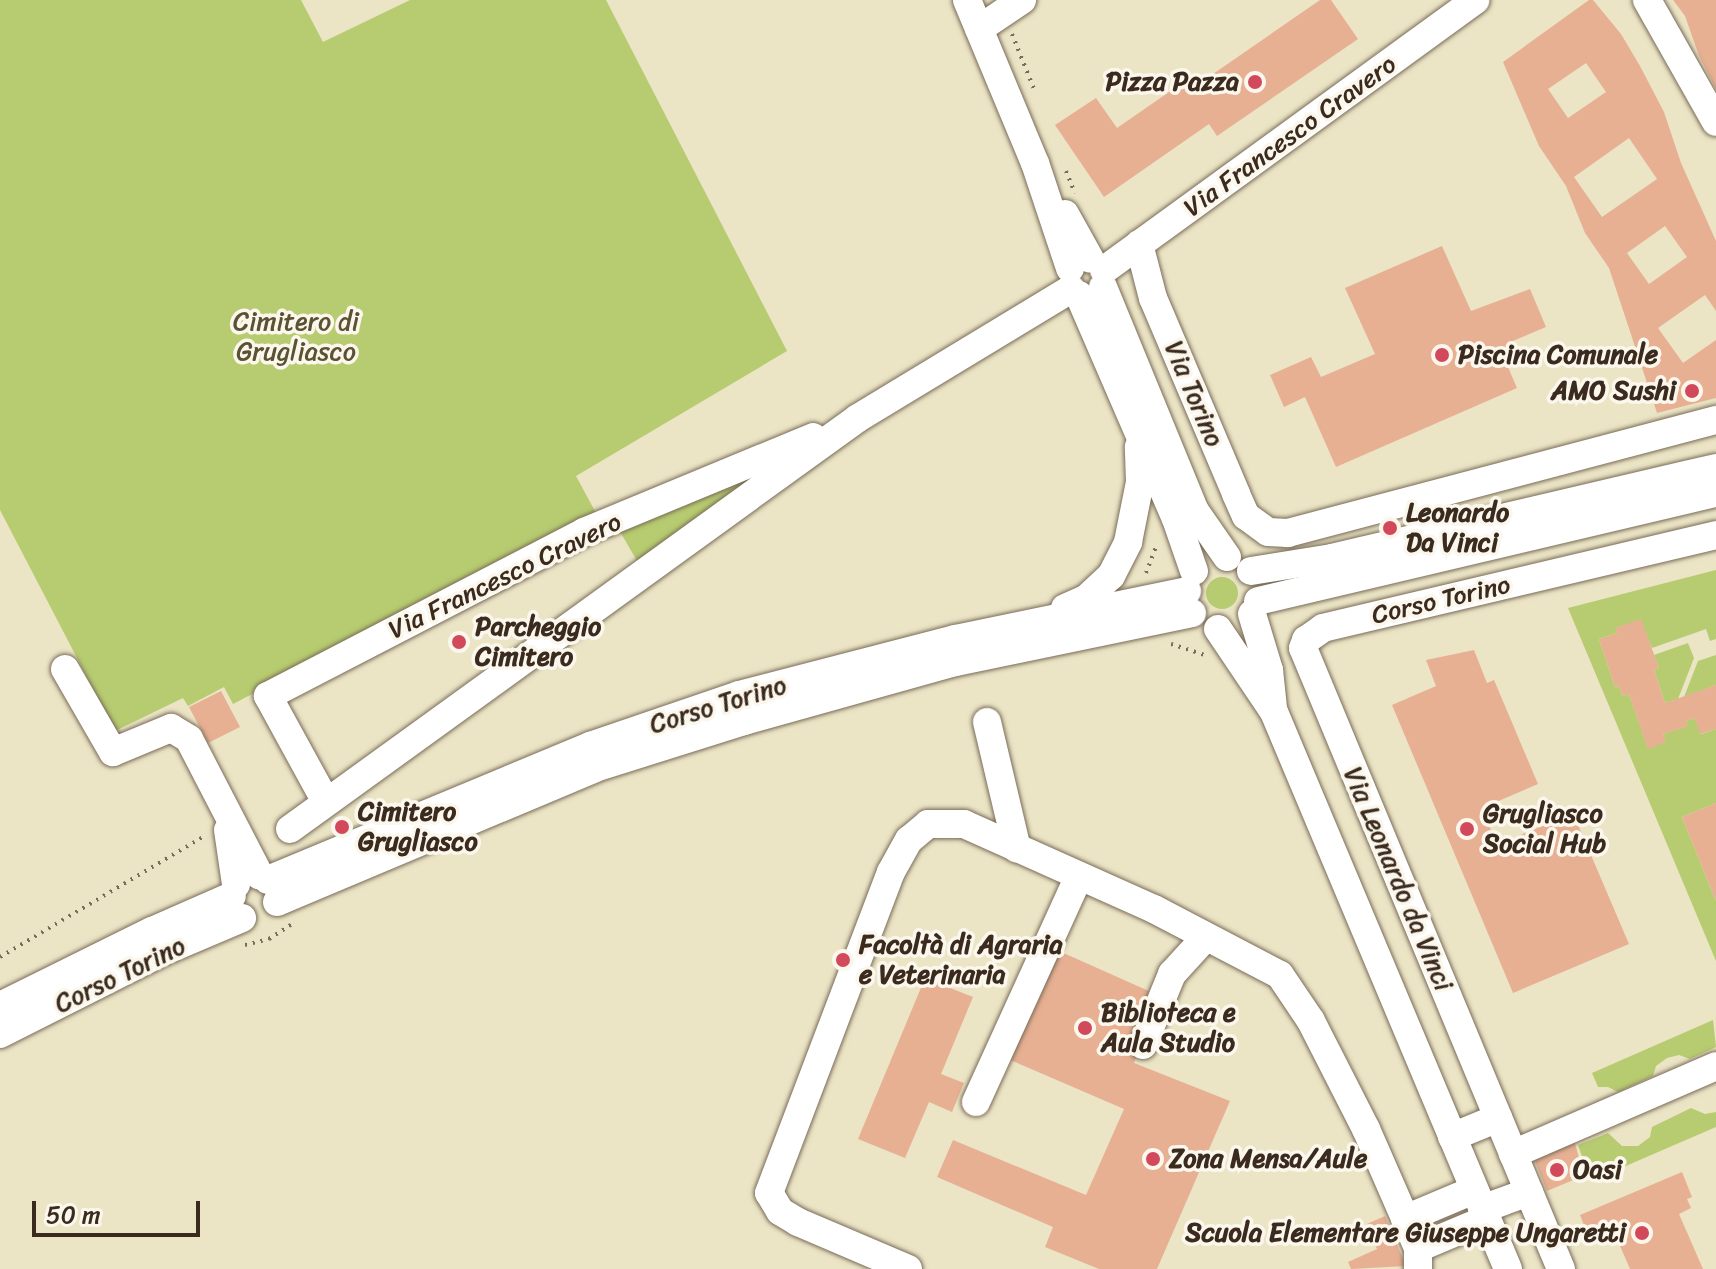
<!DOCTYPE html>
<html>
<head>
<meta charset="utf-8">
<style>
	body { margin:0 }
	#map { position:relative; width:1716px; height:1269px; overflow:hidden; background:#ebe4c5; font-family:Sriracha,sans-serif }
	div>[style] { position:absolute }
	[style*='--x'] { left:calc(var(--x)*1px); top:calc(var(--y)*1px); width:calc(var(--w)*1px); rotate:calc(var(--a)*1deg) }
	.green>* { inset:0; background:#b7cc70 }
	.round { border-radius:50% }
	.building>* { inset:0; background:#e7b093 }
	.path>* { height:4px; margin-top:-2px; transform-origin:0; background:repeating-linear-gradient(90deg,#796b58 0 2px,transparent 0 8px) }
	.roads { filter:drop-shadow(0 0 2px #796b58) drop-shadow(0 0 2px #796b58) }
	.minor>* { height:28px; margin:-14px; padding:0 14px; transform-origin:14px; border-radius:14px; background:#fff }
	.dots>* { width:22px; height:22px; translate:-50% -50%; box-sizing:border-box; border:4px solid #fbf7ec; border-radius:50% }
	span { translate:-50% -50%; white-space:nowrap; text-align:center; line-height:1.15; -webkit-text-stroke:7px #fbf7ec; paint-order:stroke }
	.poi-label { font-size:26px; color:#3b2a1e; font-weight:700 }
	.right { translate:-100% -50%; text-align:right }
	.left { translate:0 -50%; text-align:left }
	.street-label { font-size:26px; color:#3b2a1e }
	.park-label { font-size:26px; color:#5a5232 }
	.scale { position:absolute; left:32px; top:1201px; width:168px; height:36px; box-sizing:border-box; border:4px solid #3b2a1e; border-top:0; padding-left:10px; font-size:24px; line-height:28px; white-space:nowrap; color:#3b2a1e; -webkit-text-stroke:6px #fbf7ec; paint-order:stroke }
</style>
</head>
<body>
<div id="map">
	<div class="green">
		<div style="clip-path:polygon(0 0,301px 0,323px 42px,410px 0,606px 0,787px 351px,576px 476px,596px 513px,233px 704px,224px 687px,188px 706px,183px 698px,115px 731px,0 510px)"></div>
		<div style="clip-path:polygon(777px 462px,641px 568px,618px 528px)"></div>
		<div style="clip-path:polygon(1716px 570px,1716px 639px,1710px 641px,1706px 629px,1652px 648px,1640px 620px,1616px 628px,1617px 633px,1599px 639px,1615px 687px,1619px 686px,1623px 696px,1629px 694px,1648px 748px,1665px 742px,1663px 734px,1687px 726px,1686px 721px,1695px 718px,1701px 734px,1716px 729px,1716px 803px,1682px 817px,1716px 901px,1716px 961px,1568px 608px)"></div>
		<div class="round" style="left:1206px;top:577px;width:32px;height:32px"></div>
		<div style="clip-path:polygon(1688px 643px,1694px 658px,1678px 699px,1665px 703px,1654px 670px,1659px 668px,1654px 655px)"></div>
		<div style="clip-path:polygon(1716px 655px,1716px 685px,1684px 697px,1698px 661px)"></div>
		<div style="clip-path:polygon(1713px 1020px,1716px 1047px,1690px 1059px,1679px 1055px,1667px 1058px,1656px 1066px,1653px 1076px,1618px 1092px,1608px 1087px,1598px 1087px,1592px 1073px)"></div>
		<div style="clip-path:polygon(1691px 1108px,1705px 1114px,1716px 1112px,1716px 1127px,1591px 1181px,1578px 1145px,1608px 1133px,1622px 1146px,1638px 1146px,1650px 1137px,1652px 1127px)"></div>
	</div>
	<div class="building">
		<div style="clip-path:polygon(1320px 0,1331px 0,1358px 39px,1217px 136px,1209px 124px,1104px 197px,1055px 125px,1096px 98px,1117px 128px,1182px 83px,1187px 92px)"></div>
		<div style="clip-path:polygon(evenodd,1589px 0,1593px 0,1621px 34px,1640px 66px,1664px 112px,1681px 163px,1716px 241px,1716px 311px,1705px 295px,1658px 328px,1683px 363px,1716px 340px,1716px 398px,1657px 413px,1609px 268px,1585px 233px,1566px 186px,1539px 146px,1503px 62px,1589px 0,1586px 63px,1606px 92px,1568px 118px,1548px 89px,1586px 63px,1589px 0,1629px 138px,1657px 179px,1602px 217px,1574px 177px,1629px 138px,1589px 0,1665px 226px,1687px 257px,1649px 284px,1627px 253px,1665px 226px)"></div>
		<div style="clip-path:polygon(1673px 0,1716px 0,1716px 89px,1699px 56px,1685px 16px)"></div>
		<div style="clip-path:polygon(1442px 246px,1471px 311px,1530px 289px,1546px 327px,1508px 343px,1516px 363px,1508px 367px,1517px 388px,1336px 467px,1305px 397px,1284px 407px,1270px 375px,1311px 357px,1321px 377px,1375px 354px,1345px 288px)"></div>
		<div style="clip-path:polygon(1641px 619px,1659px 668px,1654px 670px,1665px 703px,1716px 685px,1716px 729px,1700px 734px,1695px 718px,1686px 721px,1688px 726px,1663px 734px,1666px 742px,1648px 749px,1629px 694px,1623px 696px,1619px 686px,1615px 687px,1599px 639px,1617px 633px,1615px 628px)"></div>
		<div style="clip-path:polygon(1474px 650px,1487px 683px,1494px 680px,1538px 784px,1482px 808px,1497px 845px,1573px 813px,1629px 944px,1513px 993px,1392px 705px,1436px 686px,1426px 660px)"></div>
		<div style="clip-path:polygon(221px 691px,240px 727px,208px 743px,189px 707px)"></div>
		<div style="clip-path:polygon(1716px 803px,1716px 901px,1682px 817px)"></div>
		<div style="clip-path:polygon(1059px 951px,1160px 996px,1134px 1063px,1230px 1101px,1157px 1269px,1099px 1269px,1045px 1247px,1053px 1227px,937px 1177px,953px 1140px,1086px 1195px,1124px 1109px,1008px 1059px)"></div>
		<div style="clip-path:polygon(925px 978px,973px 997px,941px 1074px,964px 1083px,952px 1112px,929px 1102px,905px 1158px,858px 1139px)"></div>
		<div style="clip-path:polygon(1573px 1136px,1579px 1158px,1573px 1162px,1578px 1178px,1547px 1191px,1533px 1156px)"></div>
		<div style="clip-path:polygon(1682px 1172px,1692px 1197px,1687px 1199px,1691px 1208px,1679px 1214px,1703px 1269px,1630px 1269px,1617px 1239px,1611px 1242px,1608px 1233px,1590px 1240px,1580px 1215px)"></div>
		<div style="clip-path:polygon(1385px 1216px,1406px 1266px,1351px 1269px,1348px 1262px,1377px 1249px,1367px 1224px)"></div>
	</div>
	<div class="path">
		<div style="--x:1012;--y:34;--w:59;--a:68.2"></div>
		<div style="--x:1066;--y:171;--w:24;--a:68"></div>
		<div style="--x:1146;--y:573;--w:31;--a:-69"></div>
		<div style="--x:1171;--y:644;--w:35;--a:18"></div>
		<div style="--x:245;--y:945;--w:25;--a:-14"></div>
		<div style="--x:269;--y:939;--w:30;--a:-33"></div>
		<div style="--x:0;--y:957;--w:236;--a:-30.6"></div>
	</div>
	<div class="roads">
		<div class="minor">
			<div style="--x:967;--y:0;--w:177;--a:67.4"></div>
			<div style="--x:1035;--y:163;--w:111;--a:71.6"></div>
			<div style="--x:1647;--y:0;--w:140;--a:60.5"></div>
			<div style="--x:979;--y:29;--w:52;--a:-34"></div>
			<div style="--x:1065;--y:214;--w:51;--a:60.9"></div>
			<div style="--x:1139;--y:244;--w:56;--a:75.5"></div>
			<div style="--x:1153;--y:298;--w:213;--a:67"></div>
			<div style="--x:1236;--y:494;--w:24;--a:66"></div>
			<div style="--x:1246;--y:516;--w:27;--a:36"></div>
			<div style="--x:1268;--y:532;--w:20;--a:3"></div>
			<div style="--x:1288;--y:533;--w:443;--a:-14.8"></div>
			<div style="--x:1104;--y:270;--w:459;--a:-36"></div>
			<div style="--x:1103;--y:287;--w:242;--a:67.7"></div>
			<div style="--x:1195;--y:511;--w:56;--a:55.2"></div>
			<div style="--x:1079;--y:295;--w:244;--a:66.6"></div>
			<div style="--x:1176;--y:519;--w:55;--a:70.9"></div>
			<div style="--x:1251;--y:571;--w:82;--a:-9.1"></div>
			<div style="--x:1332;--y:558;--w:394;--a:-13.2"></div>
			<div style="--x:1258;--y:601;--w:471;--a:-13.3"></div>
			<div style="--x:1065;--y:608;--w:24;--a:-24"></div>
			<div style="--x:1087;--y:598;--w:33;--a:-43"></div>
			<div style="--x:1111;--y:576;--w:38;--a:-63"></div>
			<div style="--x:1128;--y:542;--w:61;--a:-78.7"></div>
			<div style="--x:1140;--y:482;--w:35;--a:-92"></div>
			<div style="--x:1252;--y:614;--w:59;--a:73.1"></div>
			<div style="--x:1269;--y:670;--w:38;--a:84"></div>
			<div style="--x:1218;--y:629;--w:100;--a:56"></div>
			<div style="--x:1274;--y:712;--w:604;--a:67.21"></div>
			<div style="--x:65;--y:669;--w:96;--a:60"></div>
			<div style="--x:113;--y:752;--w:63;--a:-22.5"></div>
			<div style="--x:171;--y:728;--w:21;--a:31"></div>
			<div style="--x:189;--y:739;--w:154;--a:62.6"></div>
			<div style="--x:987;--y:722;--w:130;--a:76.7"></div>
			<div style="--x:326;--y:802;--w:121;--a:-118.7"></div>
			<div style="--x:268;--y:696;--w:356;--a:-27.4"></div>
			<div style="--x:584;--y:532;--w:248;--a:-22.5"></div>
			<div style="--x:290;--y:829;--w:701;--a:-35.89"></div>
			<div style="--x:858;--y:418;--w:249;--a:-31.2"></div>
			<div style="--x:228;--y:830;--w:55;--a:81.6"></div>
			<div style="--x:268;--y:880;--w:349;--a:-22.6"></div>
			<div style="--x:590;--y:746;--w:157;--a:-18.9"></div>
			<div style="--x:739;--y:695;--w:223;--a:-14.5"></div>
			<div style="--x:955;--y:639;--w:237;--a:-11.7"></div>
			<div style="--x:277;--y:902;--w:345;--a:-22.8"></div>
			<div style="--x:595;--y:768;--w:156;--a:-17.5"></div>
			<div style="--x:744;--y:721;--w:220;--a:-15.6"></div>
			<div style="--x:956;--y:662;--w:241;--a:-11.7"></div>
			<div style="--x:0;--y:1006;--w:169;--a:-26.3"></div>
			<div style="--x:152;--y:931;--w:87;--a:-23.6"></div>
			<div style="--x:0;--y:1034;--w:182;--a:-26.8"></div>
			<div style="--x:162;--y:952;--w:87;--a:-23"></div>
			<div style="--x:1143;--y:1045;--w:77;--a:-67.8"></div>
			<div style="--x:1172;--y:974;--w:47;--a:-47.6"></div>
			<div style="--x:976;--y:1102;--w:248;--a:-65.5"></div>
			<div style="--x:1452;--y:1137;--w:50;--a:-22.4"></div>
			<div style="--x:1513;--y:1154;--w:221;--a:-23.4"></div>
			<div style="--x:1482;--y:1209;--w:50;--a:-19.9"></div>
			<div style="--x:1405;--y:1219;--w:75;--a:-22.8"></div>
			<div style="--x:1418;--y:1248;--w:75;--a:-22.8"></div>
			<div style="--x:908;--y:1269;--w:120;--a:-156.9"></div>
			<div style="--x:798;--y:1222;--w:21;--a:-149"></div>
			<div style="--x:780;--y:1211;--w:21;--a:-121"></div>
			<div style="--x:769;--y:1193;--w:343;--a:-69.2"></div>
			<div style="--x:891;--y:872;--w:37;--a:-61"></div>
			<div style="--x:909;--y:840;--w:25;--a:-40"></div>
			<div style="--x:928;--y:824;--w:36;--a:0"></div>
			<div style="--x:964;--y:824;--w:208;--a:24.1"></div>
			<div style="--x:1154;--y:909;--w:142;--a:27.6"></div>
			<div style="--x:1280;--y:975;--w:55;--a:56"></div>
			<div style="--x:1311;--y:1021;--w:121;--a:63"></div>
			<div style="--x:1366;--y:1129;--w:130;--a:66.4"></div>
			<div style="--x:1418;--y:1248;--w:21;--a:90"></div>
			<div style="--x:1561;--y:1269;--w:672;--a:-112.56"></div>
			<div style="--x:1303;--y:648;--w:9;--a:-69"></div>
			<div style="--x:1306;--y:640;--w:21;--a:-35"></div>
			<div style="--x:1323;--y:628;--w:404;--a:-13.3"></div>
		</div>
	</div>
	<div class="dots">
		<div style="left:1255px;top:82px;background:#d1495b"></div>
		<div style="left:1442px;top:355px;background:#d1495b"></div>
		<div style="left:1692px;top:391px;background:#d1495b"></div>
		<div style="left:1390px;top:528px;background:#d1495b"></div>
		<div style="left:459px;top:642px;background:#d1495b"></div>
		<div style="left:342px;top:827px;background:#d1495b"></div>
		<div style="left:1467px;top:829px;background:#d1495b"></div>
		<div style="left:843px;top:960px;background:#d1495b"></div>
		<div style="left:1085px;top:1028px;background:#d1495b"></div>
		<div style="left:1153px;top:1159px;background:#d1495b"></div>
		<div style="left:1557px;top:1170px;background:#d1495b"></div>
		<div style="left:1642px;top:1233px;background:#d1495b"></div>
	</div>
	<div class="poi-label">
		<span class="right" style="left:1239px;top:82px">Pizza Pazza</span>
		<span class="left" style="left:1458px;top:355px">Piscina Comunale</span>
		<span class="right" style="left:1676px;top:391px">AMO Sushi</span>
		<span class="left" style="left:1406px;top:528px">Leonardo<br>Da Vinci</span>
		<span class="left" style="left:475px;top:642px">Parcheggio<br>Cimitero</span>
		<span class="left" style="left:358px;top:827px">Cimitero<br>Grugliasco</span>
		<span class="left" style="left:1483px;top:829px">Grugliasco<br>Social Hub</span>
		<span class="left" style="left:859px;top:960px">Facoltà di Agraria<br>e Veterinaria</span>
		<span class="left" style="left:1101px;top:1028px">Biblioteca e<br>Aula Studio</span>
		<span class="left" style="left:1169px;top:1159px">Zona Mensa/Aule</span>
		<span class="left" style="left:1573px;top:1170px">Oasi</span>
		<span class="right" style="left:1626px;top:1233px">Scuola Elementare Giuseppe Ungaretti</span>
	</div>
	<div class="street-label">
		<span style="left:1290px;top:136px;rotate:-36deg">Via Francesco Cravero</span>
		<span style="left:1194px;top:394px;rotate:67deg">Via Torino</span>
		<span style="left:505px;top:576px;rotate:-26deg">Via Francesco Cravero</span>
		<span style="left:1441px;top:600px;rotate:-13deg">Corso Torino</span>
		<span style="left:718px;top:705px;rotate:-17deg">Corso Torino</span>
		<span style="left:1398px;top:879px;rotate:67deg">Via Leonardo da Vinci</span>
		<span style="left:120px;top:975px;rotate:-26deg">Corso Torino</span>
	</div>
	<div class="park-label">
		<span style="left:296px;top:337px">Cimitero di<br>Grugliasco</span>
	</div>
	<div class="scale">50 m</div>
</div>
</body>
</html>
